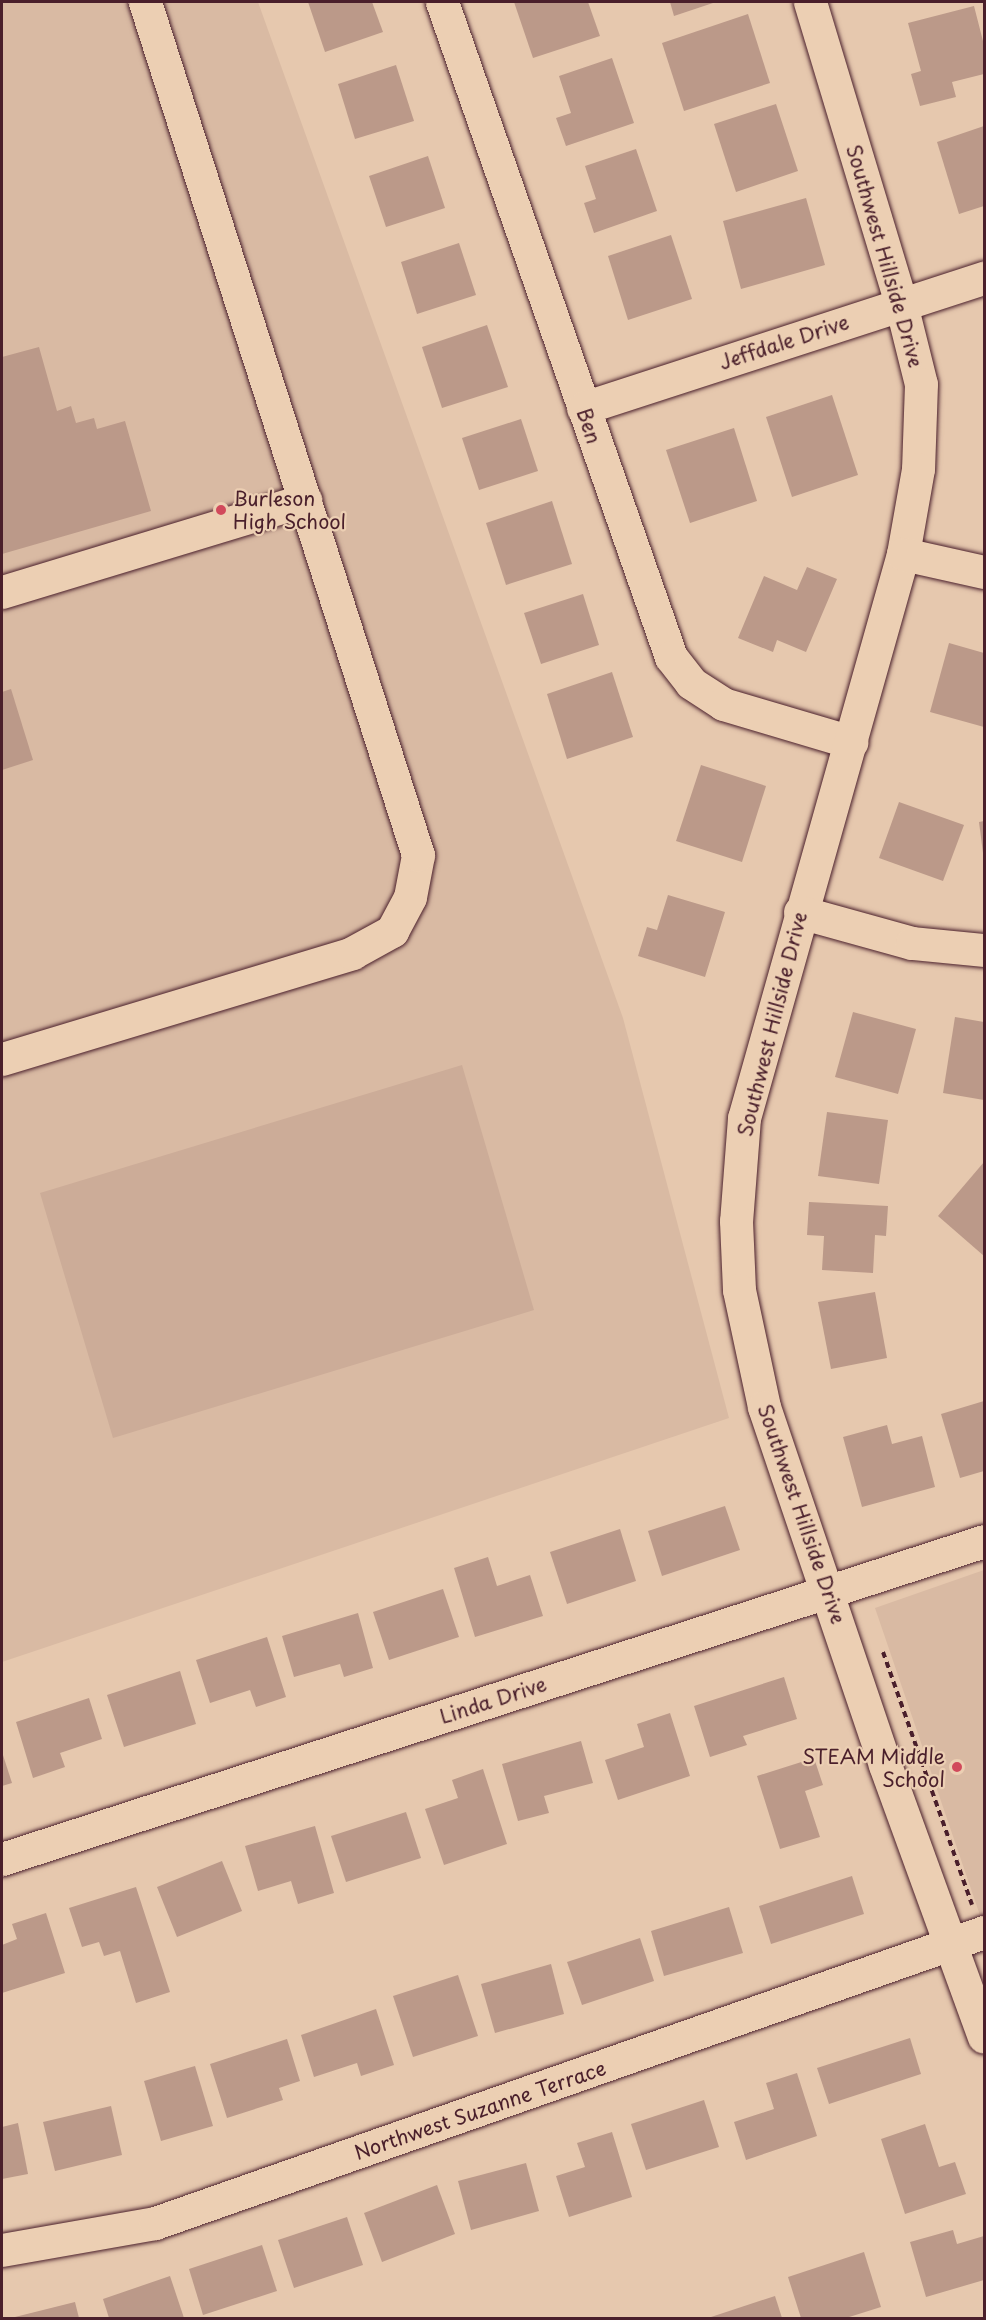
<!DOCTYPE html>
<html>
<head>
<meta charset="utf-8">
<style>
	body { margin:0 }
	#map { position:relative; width:986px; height:2320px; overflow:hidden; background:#e6c8ae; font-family:"Playpen Sans",sans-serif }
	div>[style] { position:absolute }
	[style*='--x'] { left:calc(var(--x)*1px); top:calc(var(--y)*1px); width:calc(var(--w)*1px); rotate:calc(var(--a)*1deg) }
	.built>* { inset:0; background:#d9baa3 }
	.green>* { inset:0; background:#ccac98 }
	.building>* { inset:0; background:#bb9989 }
	.path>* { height:4px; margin-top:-2px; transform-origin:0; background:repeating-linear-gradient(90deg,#4a1f2b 0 6px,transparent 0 10.5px) }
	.roads { filter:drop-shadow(0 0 2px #4a1f2b) drop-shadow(0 0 2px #4a1f2b) }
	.minor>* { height:33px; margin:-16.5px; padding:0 16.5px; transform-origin:16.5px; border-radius:16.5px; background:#eccfb3 }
	.dots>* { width:16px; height:16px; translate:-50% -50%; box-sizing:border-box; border:3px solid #eccfb3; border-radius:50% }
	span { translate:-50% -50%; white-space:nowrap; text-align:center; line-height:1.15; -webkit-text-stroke:4.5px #eccfb3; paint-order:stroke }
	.street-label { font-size:20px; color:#4a1f2b }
	.poi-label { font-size:20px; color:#4a1f2b }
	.left { translate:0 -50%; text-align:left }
	.right { translate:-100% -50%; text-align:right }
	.frame { position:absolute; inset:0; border:3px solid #4a1f2b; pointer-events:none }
</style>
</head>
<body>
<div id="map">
	<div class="built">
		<div style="clip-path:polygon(2px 2px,258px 2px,623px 1018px,729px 1418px,2px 1662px)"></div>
		<div style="clip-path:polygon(984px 1570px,984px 1927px,875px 1608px)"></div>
	</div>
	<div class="green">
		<div style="clip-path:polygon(462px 1065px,534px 1310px,113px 1438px,40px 1193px)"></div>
	</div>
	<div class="building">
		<div style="clip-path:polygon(308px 2px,372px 2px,383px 32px,325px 52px)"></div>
		<div style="clip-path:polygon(514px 2px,588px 2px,600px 36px,533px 58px)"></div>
		<div style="clip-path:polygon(670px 2px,716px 2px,674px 16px)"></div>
		<div style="clip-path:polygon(974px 6px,984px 45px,984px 74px,952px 82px,956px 97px,920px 106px,911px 74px,921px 71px,908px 23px)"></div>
		<div style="clip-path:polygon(748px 14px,770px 83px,684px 111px,662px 43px)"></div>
		<div style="clip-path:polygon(612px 58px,634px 123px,566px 146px,556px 118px,571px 113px,559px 76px)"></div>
		<div style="clip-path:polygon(396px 65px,414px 121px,355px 139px,338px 84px)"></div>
		<div style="clip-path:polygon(776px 104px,798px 171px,736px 192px,714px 124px)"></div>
		<div style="clip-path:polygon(984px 126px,984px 206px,959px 214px,937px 142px)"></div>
		<div style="clip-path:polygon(636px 149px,657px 211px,594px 233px,584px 203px,596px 199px,585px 166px)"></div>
		<div style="clip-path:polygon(428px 156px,445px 208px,386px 227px,369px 176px)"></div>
		<div style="clip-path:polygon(806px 198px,825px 265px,741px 289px,723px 221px)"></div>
		<div style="clip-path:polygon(671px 235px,692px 299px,628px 320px,608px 256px)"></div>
		<div style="clip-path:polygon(459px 243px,476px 295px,417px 314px,401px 262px)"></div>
		<div style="clip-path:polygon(487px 325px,508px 387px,442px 408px,422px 347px)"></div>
		<div style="clip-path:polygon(39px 347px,57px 411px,71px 406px,76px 423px,94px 418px,97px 429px,125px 421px,151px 511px,2px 554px,2px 357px)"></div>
		<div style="clip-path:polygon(832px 395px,858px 475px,792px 497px,766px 417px)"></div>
		<div style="clip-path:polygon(521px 419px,538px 471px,479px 490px,462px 438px)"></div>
		<div style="clip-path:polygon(734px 428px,757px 501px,690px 523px,666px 450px)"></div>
		<div style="clip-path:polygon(552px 501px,572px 564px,506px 585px,486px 523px)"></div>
		<div style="clip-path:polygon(807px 567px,837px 579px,806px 652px,777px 640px,773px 652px,738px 638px,764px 576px,797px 590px)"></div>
		<div style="clip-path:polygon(583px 594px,599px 645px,541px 664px,524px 613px)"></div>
		<div style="clip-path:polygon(949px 643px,984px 653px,984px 727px,930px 712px)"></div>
		<div style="clip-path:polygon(612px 672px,633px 737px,567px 759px,547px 694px)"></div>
		<div style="clip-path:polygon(11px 689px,33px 760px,2px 770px,2px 692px)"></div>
		<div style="clip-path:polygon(701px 765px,766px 786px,742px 862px,676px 841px)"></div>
		<div style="clip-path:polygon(899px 802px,964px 825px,943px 881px,879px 858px)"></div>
		<div style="clip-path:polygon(984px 821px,984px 853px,983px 853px,979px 822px)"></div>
		<div style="clip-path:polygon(668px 895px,725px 912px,705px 977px,638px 956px,647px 927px,657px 930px)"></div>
		<div style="clip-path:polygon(853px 1012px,916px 1029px,898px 1094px,835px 1077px)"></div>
		<div style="clip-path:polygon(955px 1017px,984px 1022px,984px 1100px,943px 1093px)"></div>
		<div style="clip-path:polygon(827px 1112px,888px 1120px,879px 1184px,818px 1176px)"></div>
		<div style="clip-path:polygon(984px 1162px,984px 1256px,938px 1216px)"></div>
		<div style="clip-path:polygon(809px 1202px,888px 1206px,886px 1236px,875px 1235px,873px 1273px,822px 1270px,824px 1236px,807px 1235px)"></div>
		<div style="clip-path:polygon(875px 1292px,887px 1358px,831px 1369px,818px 1302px)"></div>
		<div style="clip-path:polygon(984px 1401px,984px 1471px,960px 1478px,941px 1414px)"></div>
		<div style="clip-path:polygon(887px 1425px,892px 1444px,922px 1436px,935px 1487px,862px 1507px,843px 1437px)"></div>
		<div style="clip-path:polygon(725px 1506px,740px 1550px,662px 1576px,648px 1531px)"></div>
		<div style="clip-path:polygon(620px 1529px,636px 1581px,567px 1604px,550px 1552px)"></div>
		<div style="clip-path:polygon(488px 1557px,497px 1586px,530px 1575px,543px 1616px,475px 1637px,454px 1568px)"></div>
		<div style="clip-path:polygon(443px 1589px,459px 1637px,389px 1660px,373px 1612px)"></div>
		<div style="clip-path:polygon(358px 1613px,373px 1668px,344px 1677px,340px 1664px,294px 1677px,282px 1636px)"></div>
		<div style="clip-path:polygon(267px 1637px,286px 1697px,256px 1707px,250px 1690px,210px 1703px,196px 1660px)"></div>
		<div style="clip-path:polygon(180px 1671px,196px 1724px,124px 1747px,107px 1695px)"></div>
		<div style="clip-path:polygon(784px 1677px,797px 1719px,743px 1736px,747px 1745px,710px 1757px,694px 1706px)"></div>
		<div style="clip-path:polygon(89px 1698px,102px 1739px,60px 1753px,65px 1767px,33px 1778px,16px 1722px)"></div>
		<div style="clip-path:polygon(670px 1713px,690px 1776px,618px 1800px,605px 1760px,644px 1747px,637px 1724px)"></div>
		<div style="clip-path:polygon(581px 1741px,593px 1783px,544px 1796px,549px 1813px,518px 1821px,502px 1764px)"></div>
		<div style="clip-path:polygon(2px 1752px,12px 1783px,2px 1786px)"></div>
		<div style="clip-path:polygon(814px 1758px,823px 1785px,805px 1791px,820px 1837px,780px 1849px,757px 1776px)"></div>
		<div style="clip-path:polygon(483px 1769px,507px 1844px,444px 1865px,425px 1809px,458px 1798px,452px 1780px)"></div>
		<div style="clip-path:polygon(406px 1812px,421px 1858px,346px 1882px,331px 1836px)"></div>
		<div style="clip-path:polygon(315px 1826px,334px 1893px,298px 1904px,291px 1881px,258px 1891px,245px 1846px)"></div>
		<div style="clip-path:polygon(222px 1861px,242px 1911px,177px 1937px,157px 1887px)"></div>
		<div style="clip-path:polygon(852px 1876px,864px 1914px,771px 1944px,759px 1906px)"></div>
		<div style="clip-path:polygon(136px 1887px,170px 1992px,136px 2003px,120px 1951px,104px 1956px,99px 1942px,82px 1947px,69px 1908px)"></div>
		<div style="clip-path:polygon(729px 1907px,743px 1953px,664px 1976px,651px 1931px)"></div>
		<div style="clip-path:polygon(46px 1913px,65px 1973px,2px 1993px,2px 1945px,17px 1939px,12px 1924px)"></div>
		<div style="clip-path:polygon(640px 1938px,654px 1981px,582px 2005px,567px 1962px)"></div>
		<div style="clip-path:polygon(551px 1964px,564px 2014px,495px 2033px,481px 1984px)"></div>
		<div style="clip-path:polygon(458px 1975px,478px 2036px,413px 2057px,393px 1996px)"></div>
		<div style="clip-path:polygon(376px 2009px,394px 2065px,361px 2076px,357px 2063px,314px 2077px,301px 2035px)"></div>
		<div style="clip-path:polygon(910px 2038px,921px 2074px,829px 2104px,817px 2068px)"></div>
		<div style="clip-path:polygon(287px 2039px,300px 2081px,279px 2088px,283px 2100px,227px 2118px,210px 2064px)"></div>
		<div style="clip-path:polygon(195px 2066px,213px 2126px,161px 2141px,144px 2081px)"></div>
		<div style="clip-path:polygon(797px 2073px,817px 2136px,746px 2160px,734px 2122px,774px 2109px,766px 2083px)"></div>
		<div style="clip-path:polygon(704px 2100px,719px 2147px,646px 2170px,631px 2124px)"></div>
		<div style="clip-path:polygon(111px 2106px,122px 2155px,55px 2171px,43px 2122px)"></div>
		<div style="clip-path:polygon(18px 2123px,28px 2174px,2px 2179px,2px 2127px)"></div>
		<div style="clip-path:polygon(925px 2124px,939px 2167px,955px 2162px,966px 2194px,905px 2214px,881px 2139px)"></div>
		<div style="clip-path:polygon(612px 2132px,632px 2197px,569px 2217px,556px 2176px,585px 2167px,577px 2143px)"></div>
		<div style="clip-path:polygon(526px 2163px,539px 2211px,471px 2230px,458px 2181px)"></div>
		<div style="clip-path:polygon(437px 2185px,455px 2234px,382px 2262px,364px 2213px)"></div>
		<div style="clip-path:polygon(347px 2217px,363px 2265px,294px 2288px,278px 2240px)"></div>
		<div style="clip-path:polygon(953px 2230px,957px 2244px,984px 2236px,984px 2280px,926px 2297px,910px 2242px)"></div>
		<div style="clip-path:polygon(262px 2245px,277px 2291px,203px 2315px,189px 2269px)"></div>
		<div style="clip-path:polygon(864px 2252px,881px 2307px,846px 2318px,801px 2318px,788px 2277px)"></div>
		<div style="clip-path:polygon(170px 2276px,184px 2318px,109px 2318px,103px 2299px)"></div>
		<div style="clip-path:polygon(775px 2296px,782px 2318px,708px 2318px)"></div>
		<div style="clip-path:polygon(75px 2302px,79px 2318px,11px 2318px)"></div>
	</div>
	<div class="path">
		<div style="--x:883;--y:1652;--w:268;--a:70.6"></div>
	</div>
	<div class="roads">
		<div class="minor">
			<div style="--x:442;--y:2;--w:694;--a:70.73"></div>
			<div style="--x:671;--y:657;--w:33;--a:52"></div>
			<div style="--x:691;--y:683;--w:38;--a:33"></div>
			<div style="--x:723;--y:704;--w:134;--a:16.5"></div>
			<div style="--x:810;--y:2;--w:315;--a:73.2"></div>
			<div style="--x:901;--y:304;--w:82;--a:76"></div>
			<div style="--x:921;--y:384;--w:85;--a:92"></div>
			<div style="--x:918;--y:469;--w:86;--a:100"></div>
			<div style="--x:903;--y:554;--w:586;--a:105.74"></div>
			<div style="--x:744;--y:1118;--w:103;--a:94.4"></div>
			<div style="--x:736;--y:1221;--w:69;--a:87.5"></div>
			<div style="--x:739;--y:1290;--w:120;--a:77.9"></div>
			<div style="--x:764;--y:1407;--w:378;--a:71.3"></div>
			<div style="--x:885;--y:1765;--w:289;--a:70"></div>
			<div style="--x:583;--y:408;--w:422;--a:-18"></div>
			<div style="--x:903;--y:554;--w:83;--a:12.5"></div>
			<div style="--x:2;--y:592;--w:317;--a:-16.9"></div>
			<div style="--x:800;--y:912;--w:116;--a:15.5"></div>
			<div style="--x:912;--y:943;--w:72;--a:5.6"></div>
			<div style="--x:2;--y:1059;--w:366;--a:-16.8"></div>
			<div style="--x:352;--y:953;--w:46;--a:-28.8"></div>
			<div style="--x:392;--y:931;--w:38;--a:-62"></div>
			<div style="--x:410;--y:897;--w:43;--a:-79.2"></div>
			<div style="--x:418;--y:855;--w:896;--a:-107.75"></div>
			<div style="--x:2;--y:1859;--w:1032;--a:-17.94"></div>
			<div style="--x:2;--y:2250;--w:155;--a:-10"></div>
			<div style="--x:155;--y:2223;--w:879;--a:-19.34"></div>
		</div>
	</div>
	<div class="dots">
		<div style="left:221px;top:510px;background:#d1495b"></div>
		<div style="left:957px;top:1767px;background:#d1495b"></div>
	</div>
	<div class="street-label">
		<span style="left:885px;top:256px;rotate:74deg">Southwest Hillside Drive</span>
		<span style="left:784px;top:342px;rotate:-18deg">Jeffdale Drive</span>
		<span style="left:589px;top:426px;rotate:71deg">Ben</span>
		<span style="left:772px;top:1024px;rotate:-76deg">Southwest Hillside Drive</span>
		<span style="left:802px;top:1514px;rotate:71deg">Southwest Hillside Drive</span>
		<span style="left:493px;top:1700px;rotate:-18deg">Linda Drive</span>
		<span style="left:480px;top:2110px;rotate:-19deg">Northwest Suzanne Terrace</span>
	</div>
	<div class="poi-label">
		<span class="left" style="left:233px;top:510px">Burleson<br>High School</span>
		<span class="right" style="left:945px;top:1768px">STEAM Middle<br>School</span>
	</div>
	<div class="frame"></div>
</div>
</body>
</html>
